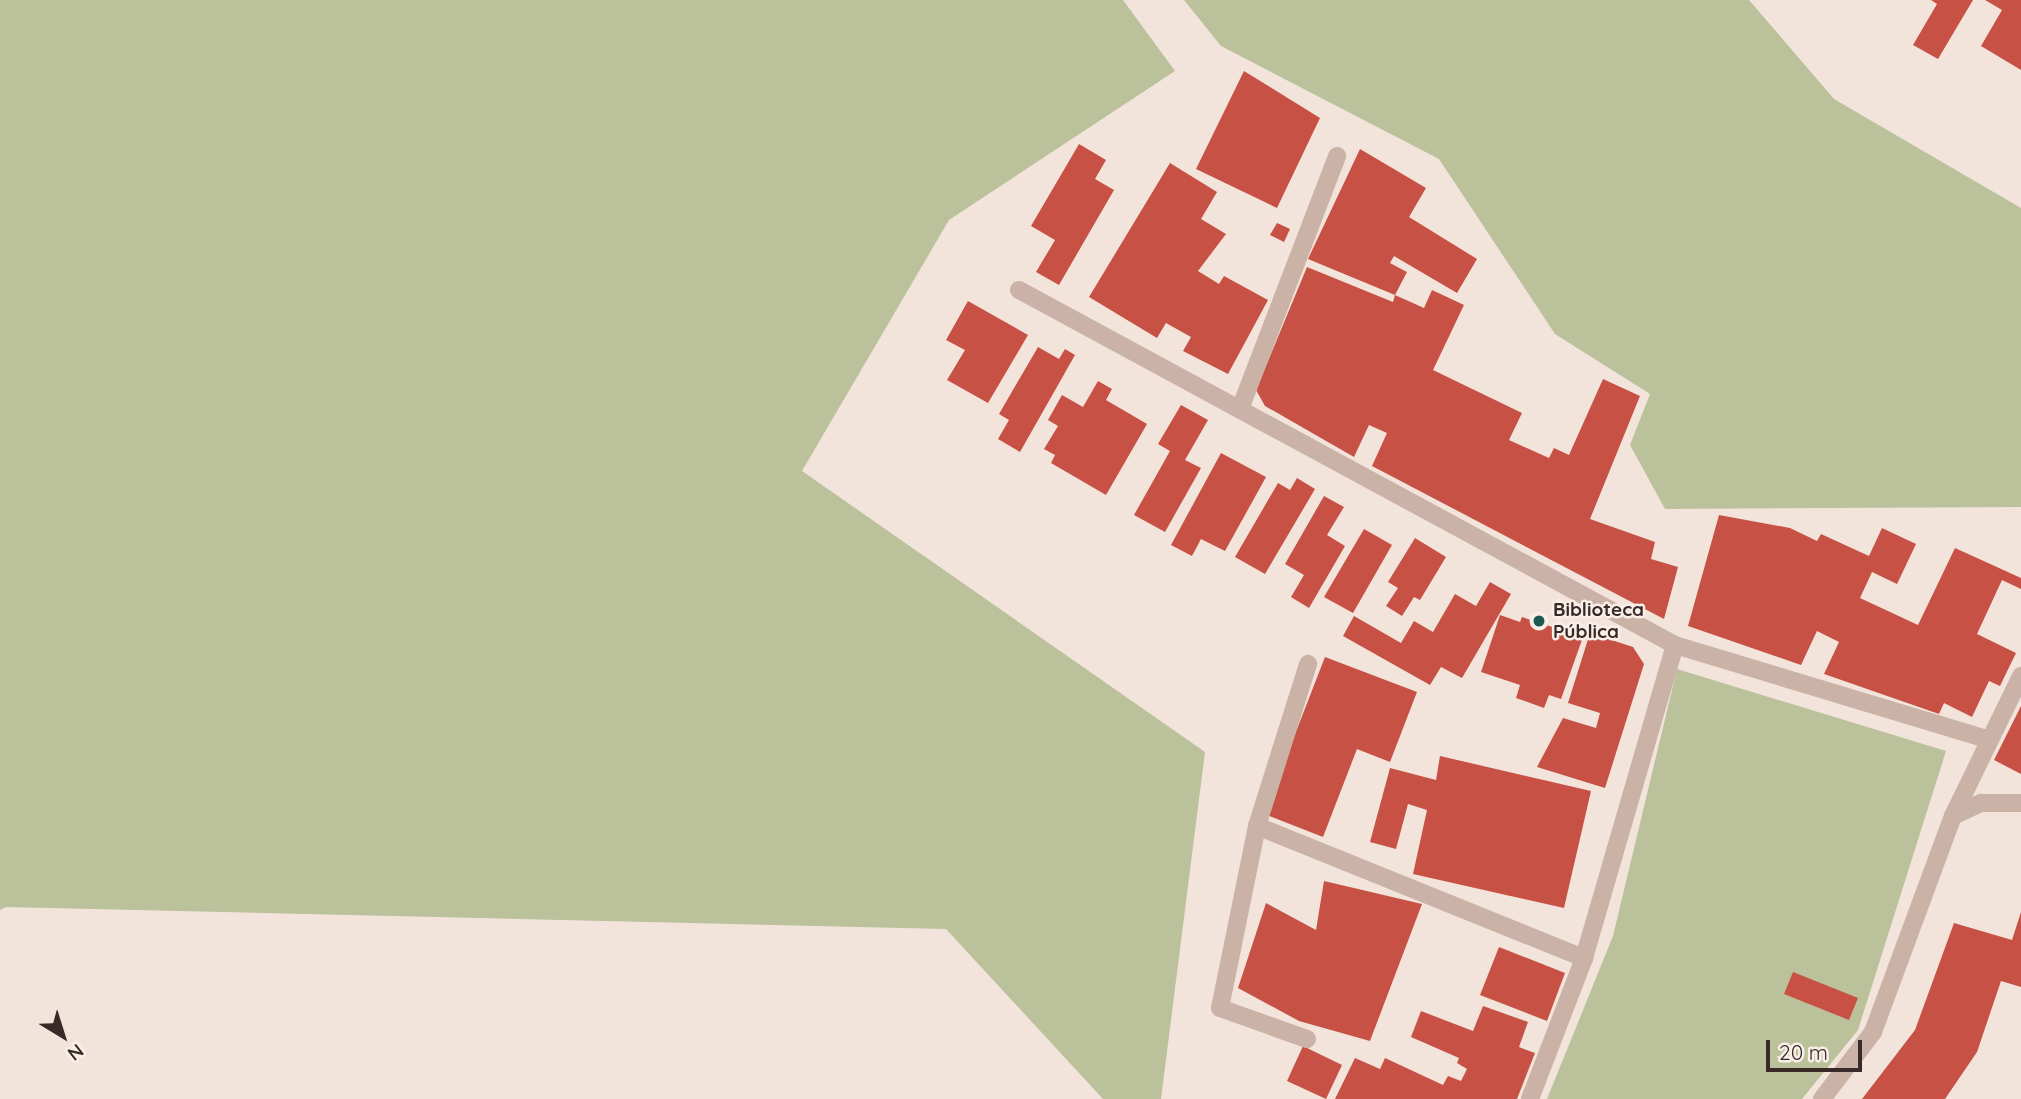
<!DOCTYPE html>
<html>
<head>
<meta charset="utf-8">
<style>
	body { margin:0 }
	#map { position:relative; width:2021px; height:1099px; overflow:hidden; background:#f2e4db; font-family:Quicksand,sans-serif }
	div>[style] { position:absolute }
	[style*='--x'] { left:calc(var(--x)*1px); top:calc(var(--y)*1px); width:calc(var(--w)*1px); rotate:calc(var(--a)*1deg) }
	.green>* { inset:0; background:#bac19b }
	.building>* { inset:0; background:#c75144 }
	.street>* { height:18px; margin:-9px; padding:0 9px; transform-origin:9px; border-radius:9px; background:#cab2a7 }
	.dots>* { width:19px; height:19px; translate:-50% -50%; box-sizing:border-box; border:4px solid #faefe8; border-radius:50% }
	span { translate:-50% -50%; white-space:nowrap; text-align:center; line-height:1.15; -webkit-text-stroke:5px #faefe8; paint-order:stroke }
	.poi-label { font-size:19px; color:#372a28; font-weight:700 }
	.left { translate:0 -50%; text-align:left }
	.north { position:absolute; left:28px; top:1001px; width:70px; height:70px; -webkit-text-stroke:5px #faefe8; paint-order:stroke; rotate:142deg; font-size:19px; font-weight:700; line-height:28px; text-align:center; color:#372a28 }
	.north::after { content:''; display:block; margin:auto; width:24px; height:32px; background:#372a28; clip-path:polygon(50% 0,100% 100%,50% 72%,0 100%) }
	.scale { position:absolute; left:1766px; top:1040px; width:96px; height:32px; box-sizing:border-box; border:4px solid #372a28; border-top:0; padding-left:9px; font-size:21px; line-height:24px; white-space:nowrap; color:#372a28; -webkit-text-stroke:5px #faefe8; paint-order:stroke }
</style>
</head>
<body>
<div id="map">
	<div class="green">
		<div style="clip-path:polygon(0 0,1123px 0,1175px 71px,949px 220px,802px 471px,1205px 752px,1161px 1099px,1103px 1099px,946px 929px,6px 907px,0 910px)"></div>
		<div style="clip-path:polygon(1184px 0,1749px 0,1834px 99px,2021px 208px,2021px 507px,1665px 509px,1630px 445px,1650px 394px,1555px 334px,1439px 159px,1221px 46px)"></div>
		<div style="clip-path:polygon(1677px 669px,1946px 751px,1858px 1030px,1802px 1099px,1547px 1099px,1613px 936px)"></div>
	</div>
	<div class="building">
		<div style="clip-path:polygon(1931px 0,1973px 0,1938px 59px,1913px 45px,1937px 4px)"></div>
		<div style="clip-path:polygon(1985px 0,2021px 0,2021px 70px,1981px 46px,2002px 10px)"></div>
		<div style="clip-path:polygon(1244px 71px,1320px 118px,1277px 208px,1196px 169px)"></div>
		<div style="clip-path:polygon(1079px 144px,1106px 160px,1095px 179px,1114px 190px,1059px 285px,1036px 272px,1055px 240px,1031px 226px)"></div>
		<div style="clip-path:polygon(1360px 149px,1426px 188px,1409px 217px,1477px 259px,1457px 293px,1394px 256px,1390px 263px,1407px 272px,1395px 295px,1308px 259px)"></div>
		<div style="clip-path:polygon(1170px 163px,1217px 192px,1201px 219px,1226px 234px,1198px 271px,1219px 284px,1224px 276px,1268px 300px,1228px 374px,1183px 351px,1191px 337px,1166px 323px,1157px 338px,1089px 297px)"></div>
		<div style="clip-path:polygon(1277px 223px,1290px 229px,1284px 242px,1270px 235px)"></div>
		<div style="clip-path:polygon(1307px 267px,1393px 302px,1395px 295px,1424px 308px,1432px 290px,1464px 305px,1433px 370px,1522px 413px,1509px 440px,1549px 458px,1554px 448px,1569px 455px,1603px 379px,1640px 396px,1590px 519px,1655px 542px,1651px 559px,1678px 567px,1664px 619px,1372px 466px,1387px 433px,1369px 425px,1354px 457px,1265px 406px,1256px 390px)"></div>
		<div style="clip-path:polygon(968px 301px,1028px 335px,988px 403px,947px 380px,965px 350px,946px 340px)"></div>
		<div style="clip-path:polygon(1038px 347px,1059px 359px,1065px 349px,1075px 355px,1020px 452px,998px 439px,1009px 420px,999px 414px)"></div>
		<div style="clip-path:polygon(1098px 381px,1112px 389px,1106px 400px,1147px 424px,1106px 495px,1051px 463px,1055px 455px,1044px 449px,1058px 426px,1048px 420px,1062px 395px,1083px 407px)"></div>
		<div style="clip-path:polygon(1181px 405px,1208px 420px,1185px 460px,1201px 468px,1165px 532px,1134px 515px,1170px 451px,1158px 444px)"></div>
		<div style="clip-path:polygon(1221px 453px,1266px 477px,1225px 551px,1201px 539px,1192px 556px,1171px 545px)"></div>
		<div style="clip-path:polygon(1297px 478px,1315px 489px,1265px 574px,1235px 557px,1278px 483px,1290px 490px)"></div>
		<div style="clip-path:polygon(1324px 496px,1344px 507px,1327px 535px,1345px 546px,1309px 608px,1291px 597px,1304px 575px,1285px 564px)"></div>
		<div style="clip-path:polygon(1719px 515px,1790px 528px,1817px 541px,1821px 534px,1869px 556px,1882px 528px,1916px 544px,1897px 584px,1872px 572px,1860px 598px,1918px 625px,1955px 548px,2021px 578px,2021px 589px,2002px 580px,1977px 634px,2016px 653px,2000px 686px,1989px 681px,1972px 717px,1944px 703px,1939px 714px,1824px 674px,1839px 642px,1817px 631px,1801px 665px,1688px 626px)"></div>
		<div style="clip-path:polygon(1364px 529px,1392px 545px,1353px 613px,1324px 597px)"></div>
		<div style="clip-path:polygon(1415px 538px,1446px 557px,1420px 600px,1414px 597px,1402px 616px,1386px 606px,1398px 588px,1388px 582px)"></div>
		<div style="clip-path:polygon(1490px 582px,1511px 594px,1462px 678px,1441px 667px,1430px 685px,1343px 636px,1354px 616px,1401px 643px,1414px 621px,1433px 632px,1455px 594px,1476px 606px)"></div>
		<div style="clip-path:polygon(1500px 615px,1520px 622px,1522px 617px,1583px 637px,1561px 699px,1549px 695px,1544px 708px,1516px 698px,1520px 685px,1481px 672px)"></div>
		<div style="clip-path:polygon(1590px 633px,1633px 647px,1644px 664px,1605px 788px,1537px 767px,1563px 718px,1596px 728px,1600px 713px,1568px 703px)"></div>
		<div style="clip-path:polygon(1325px 657px,1417px 692px,1390px 762px,1357px 749px,1323px 837px,1264px 814px)"></div>
		<div style="clip-path:polygon(2021px 706px,2021px 774px,1994px 760px)"></div>
		<div style="clip-path:polygon(1440px 756px,1591px 791px,1564px 908px,1413px 874px,1427px 810px,1408px 804px,1396px 849px,1370px 842px,1390px 768px,1436px 780px)"></div>
		<div style="clip-path:polygon(1324px 881px,1422px 904px,1370px 1041px,1299px 1021px,1238px 988px,1266px 903px,1316px 930px)"></div>
		<div style="clip-path:polygon(2021px 912px,2021px 987px,2001px 981px,1977px 1052px,1945px 1099px,1862px 1099px,1915px 1030px,1954px 923px,2012px 940px)"></div>
		<div style="clip-path:polygon(1499px 947px,1565px 973px,1547px 1021px,1480px 995px)"></div>
		<div style="clip-path:polygon(1793px 972px,1858px 998px,1849px 1020px,1784px 994px)"></div>
		<div style="clip-path:polygon(1483px 1006px,1528px 1022px,1519px 1047px,1535px 1053px,1517px 1099px,1335px 1099px,1355px 1058px,1380px 1069px,1385px 1058px,1443px 1085px,1448px 1076px,1461px 1081px,1467px 1069px,1457px 1063px,1459px 1058px,1411px 1037px,1421px 1011px,1473px 1031px)"></div>
		<div style="clip-path:polygon(1303px 1046px,1342px 1065px,1326px 1099px,1287px 1081px)"></div>
	</div>
	<div class="street">
		<div style="--x:1019;--y:290;--w:746;--a:28.42"></div>
		<div style="--x:1675;--y:645;--w:326;--a:16.8"></div>
		<div style="--x:1240;--y:409;--w:271;--a:-69"></div>
		<div style="--x:1953;--y:816;--w:31;--a:-25"></div>
		<div style="--x:1981;--y:803;--w:40;--a:0"></div>
		<div style="--x:1257;--y:826;--w:353;--a:22"></div>
		<div style="--x:1307;--y:1039;--w:92;--a:-160.4"></div>
		<div style="--x:1220;--y:1008;--w:186;--a:-78.5"></div>
		<div style="--x:1257;--y:826;--w:170;--a:-72.5"></div>
		<div style="--x:1530;--y:1099;--w:151;--a:-69"></div>
		<div style="--x:1584;--y:958;--w:326;--a:-73.8"></div>
		<div style="--x:1822;--y:1099;--w:84;--a:-52.7"></div>
		<div style="--x:1873;--y:1032;--w:230;--a:-69.7"></div>
		<div style="--x:1953;--y:816;--w:156;--a:-64.1"></div>
	</div>
	<div class="dots">
		<div style="left:1539px;top:621px;background:#1d5954"></div>
	</div>
	<div class="poi-label">
		<span class="left" style="left:1553px;top:621px">Biblioteca<br>Pública</span>
	</div>
	<div class="north">N</div>
	<div class="scale">20 m</div>
</div>
</body>
</html>
